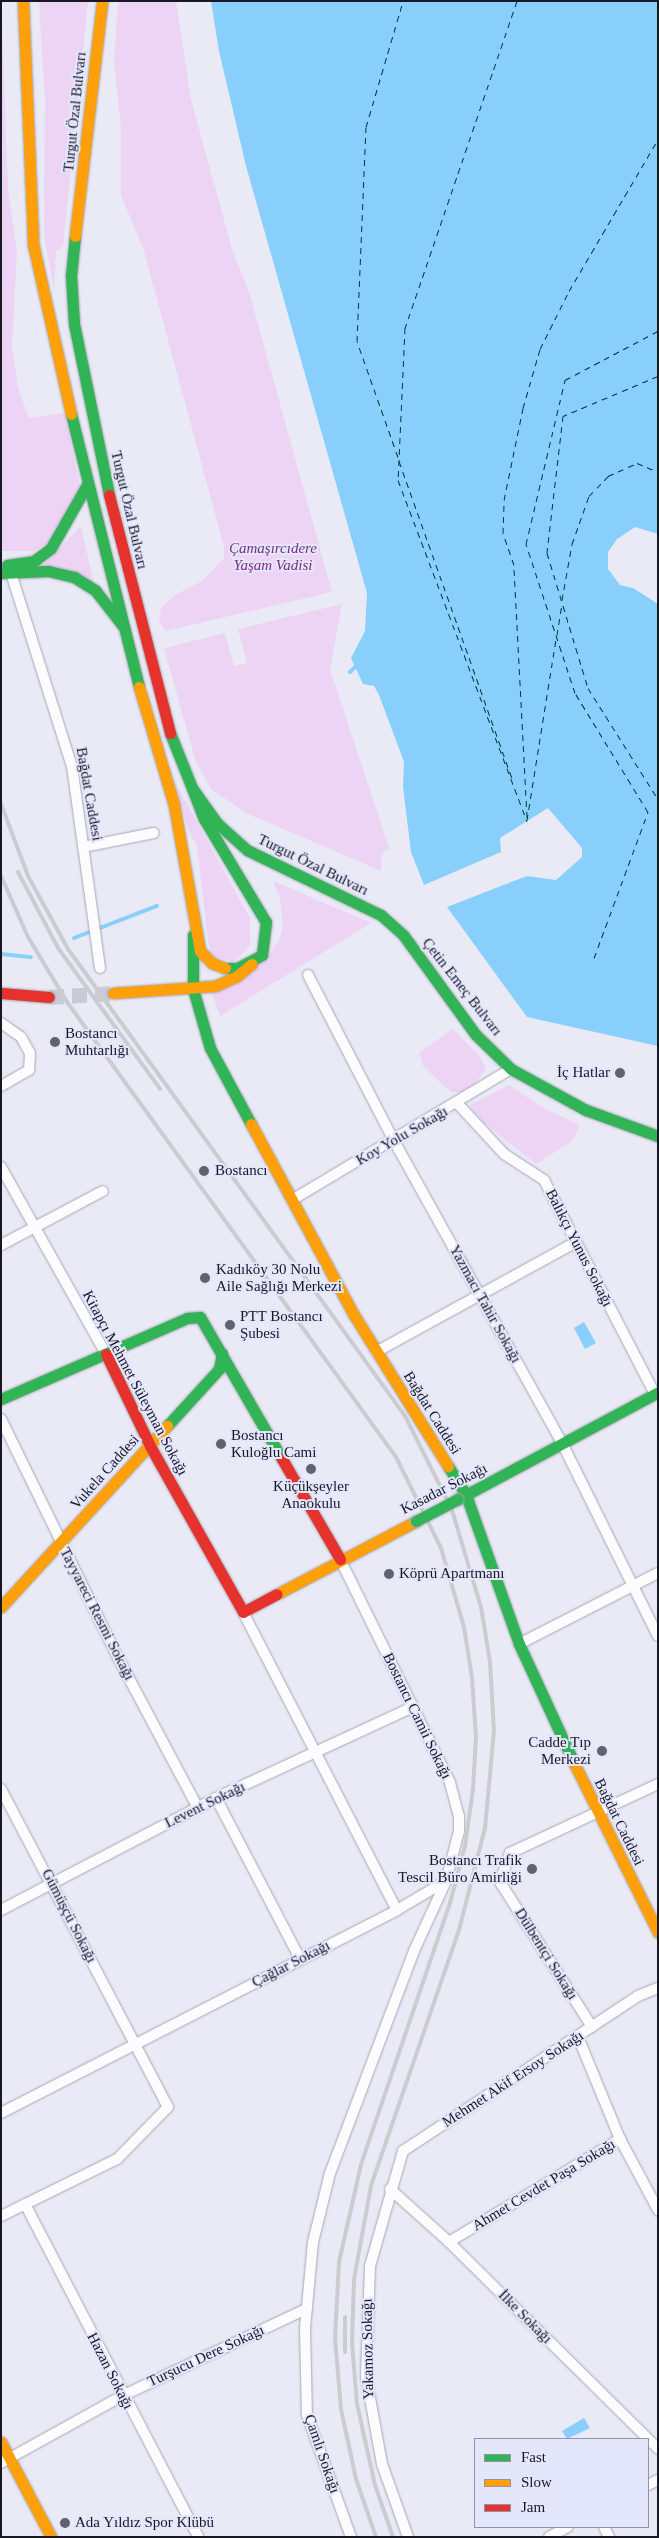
<!DOCTYPE html>
<html>
<head>
<meta charset="utf-8">
<style>
	body { margin:0 }
	#map { position:relative; width:659px; height:2538px; overflow:hidden; background:#e9eaf6; font-family:"Times New Roman",serif }
	div>[style] { position:absolute }
	[style*='--x'] { left:calc(var(--x)*1px); top:calc(var(--y)*1px); width:calc(var(--w)*1px); rotate:calc(var(--a)*1deg) }
	.green>* { inset:0; background:#edd3f4 }
	.water>* { inset:0; background:#88cffb }
	.stream>* { height:4px; margin:-2px; padding:0 2px; transform-origin:2px; border-radius:2px; background:#88cffb }
	.ferry>* { height:1px; margin-top:-0.5px; transform-origin:0; background:repeating-linear-gradient(90deg,#043248 0 6px,transparent 0 11px) }
	.primary-tunnel>* { height:15px; margin-top:-7.5px; transform-origin:0; background:repeating-linear-gradient(90deg,#cacad7 0 15px,transparent 0 23px) }
	.roads { filter:drop-shadow(0 0 1px #a6a7b2) drop-shadow(0 0 1px #a6a7b2) }
	.street>* { height:10px; margin:-5px; padding:0 5px; transform-origin:5px; border-radius:5px; background:#fcfcfe }
	.fast>* { height:11px; margin:-5.5px; padding:0 5.5px; transform-origin:5.5px; border-radius:5.5px; background:#30b455 }
	.slow>* { height:11px; margin:-5.5px; padding:0 5.5px; transform-origin:5.5px; border-radius:5.5px; background:#ff9f0a }
	.jam>* { height:11px; margin:-5.5px; padding:0 5.5px; transform-origin:5.5px; border-radius:5.5px; background:#e5322d }
	.rail>* { height:4px; margin:-2px; padding:0 2px; transform-origin:2px; border-radius:2px; background:#cbcbd0 }
	.bridges { filter:drop-shadow(0 0 1px #a6a7b2) drop-shadow(0 0 1px #a6a7b2) }
	.fast-bridge>* { height:11px; margin:-5.5px; padding:0 5.5px; transform-origin:5.5px; border-radius:5.5px; background:#30b455 }
	.dots>* { width:14px; height:14px; translate:-50% -50%; box-sizing:border-box; border:2px solid #e4e6fb; border-radius:50% }
	span { translate:-50% -50%; white-space:nowrap; text-align:center; line-height:1.15; -webkit-text-stroke:4px #e4e6fb; paint-order:stroke }
	.street-label { font-size:15px; color:#181825 }
	.park-label { font-size:15px; color:#7c2c82; font-style:italic }
	.poi-label { font-size:15px; color:#181825 }
	.left { translate:0 -50%; text-align:left }
	.right { translate:-100% -50%; text-align:right }
	.frame { position:absolute; inset:0; border:2px solid #181825; pointer-events:none }
	.legend { position:absolute; left:474px; top:2438px; width:175px; height:90px; box-sizing:border-box; background:#e4e6fb; border:1px solid #9294a5; margin:0; padding:6px 9px; list-style:none; font-size:15px; color:#181825 }
	.legend li { display:flex; align-items:center; gap:10px; height:25px }
	.legend b { width:25px; border:1px solid #9294a5 }
</style>
</head>
<body>
<div id="map">
	<div class="green">
		<div style="clip-path:polygon(1px 1px,8px 190px,17px 251px,12px 347px,18px 388px,29px 418px,64px 413px,80px 485px,51px 541px,34px 551px,1px 551px)"></div>
		<div style="clip-path:polygon(39px 1px,88px 1px,63px 246px,56px 251px,54px 290px,44px 235px,45px 100px)"></div>
		<div style="clip-path:polygon(118px 1px,176px 1px,191px 100px,232px 249px,249px 292px,332px 592px,165px 631px,159px 621px,161px 608px,175px 595px,202px 581px,224px 558px,224px 547px,144px 251px,121px 195px,121px 128px,114px 62px)"></div>
		<div style="clip-path:polygon(81px 526px,94px 584px,44px 564px)"></div>
		<div style="clip-path:polygon(342px 604px,330px 669px,389px 848px,381px 855px,381px 871px,248px 814px,211px 789px,196px 762px,164px 648px,225px 633px,234px 666px,247px 663px,238px 629px)"></div>
		<div style="clip-path:polygon(173px 779px,250px 918px,250px 946px,233px 962px,210px 955px,197px 847px,188px 829px)"></div>
		<div style="clip-path:polygon(273px 881px,371px 923px,220px 1016px,212px 993px,267px 958px,279px 940px,283px 927px,280px 899px)"></div>
		<div style="clip-path:polygon(453px 1029px,481px 1058px,486px 1069px,468px 1092px,452px 1092px,445px 1087px,423px 1066px,419px 1053px)"></div>
		<div style="clip-path:polygon(509px 1085px,543px 1108px,580px 1125px,572px 1141px,536px 1164px,483px 1122px,470px 1105px)"></div>
	</div>
	<div class="water">
		<div style="clip-path:polygon(211px 1px,658px 1px,658px 534px,635px 527px,617px 539px,608px 552px,608px 569px,620px 585px,633px 588px,658px 604px,658px 1046px,527px 1017px,447px 907px,527px 876px,556px 880px,582px 857px,582px 848px,548px 808px,500px 838px,501px 852px,424px 885px,411px 852px,403px 787px,404px 762px,379px 695px,374px 686px,363px 684px,351px 658px,365px 631px,367px 593px,246px 166px,219px 51px)"></div>
		<div style="clip-path:polygon(584px 1322px,596px 1343px,585px 1349px,574px 1328px)"></div>
		<div style="clip-path:polygon(584px 2418px,590px 2428px,567px 2439px,562px 2431px)"></div>
	</div>
	<div class="stream">
		<div style="--x:350;--y:672;--w:7;--a:-45"></div>
		<div style="--x:74;--y:938;--w:89;--a:-21.1"></div>
		<div style="--x:1;--y:954;--w:30;--a:6"></div>
	</div>
	<div class="ferry">
		<div style="--x:517;--y:1;--w:346;--a:108.9"></div>
		<div style="--x:405;--y:328;--w:152;--a:92.6"></div>
		<div style="--x:398;--y:480;--w:365;--a:69.3"></div>
		<div style="--x:658;--y:376;--w:103;--a:157.2"></div>
		<div style="--x:563;--y:416;--w:138;--a:96.7"></div>
		<div style="--x:547;--y:553;--w:141;--a:73.1"></div>
		<div style="--x:588;--y:688;--w:131;--a:57.8"></div>
		<div style="--x:398;--y:457;--w:123;--a:-109.5"></div>
		<div style="--x:357;--y:341;--w:214;--a:-87.6"></div>
		<div style="--x:366;--y:127;--w:131;--a:-73.6"></div>
		<div style="--x:399;--y:461;--w:341;--a:70.4"></div>
		<div style="--x:562;--y:600;--w:57;--a:-79.9"></div>
		<div style="--x:572;--y:544;--w:51;--a:-70.5"></div>
		<div style="--x:589;--y:496;--w:28;--a:-46"></div>
		<div style="--x:608;--y:476;--w:32;--a:-24"></div>
		<div style="--x:637;--y:463;--w:23;--a:23"></div>
		<div style="--x:557;--y:635;--w:31;--a:-81"></div>
		<div style="--x:527;--y:817;--w:252;--a:-93"></div>
		<div style="--x:514;--y:565;--w:34;--a:-109"></div>
		<div style="--x:503;--y:533;--w:33;--a:-88"></div>
		<div style="--x:504;--y:500;--w:94;--a:-78.3"></div>
		<div style="--x:523;--y:408;--w:61;--a:-73.9"></div>
		<div style="--x:540;--y:349;--w:65;--a:-63.4"></div>
		<div style="--x:569;--y:291;--w:176;--a:-59.6"></div>
		<div style="--x:527;--y:820;--w:183;--a:-80.9"></div>
		<div style="--x:594;--y:958;--w:156;--a:-69.7"></div>
		<div style="--x:648;--y:812;--w:140;--a:-121.5"></div>
		<div style="--x:575;--y:693;--w:157;--a:-108.2"></div>
		<div style="--x:526;--y:544;--w:169;--a:-76.6"></div>
		<div style="--x:565;--y:380;--w:105;--a:-27.8"></div>
	</div>
	<div class="primary-tunnel">
		<div style="--x:49;--y:997;--w:64;--a:-3.6"></div>
	</div>
	<div class="roads">
		<div class="street">
			<div style="--x:11;--y:573;--w:202;--a:72.5"></div>
			<div style="--x:72;--y:766;--w:204;--a:82.1"></div>
			<div style="--x:83;--y:847;--w:72;--a:-11.2"></div>
			<div style="--x:308;--y:975;--w:187;--a:62.6"></div>
			<div style="--x:394;--y:1141;--w:348;--a:60.9"></div>
			<div style="--x:563;--y:1445;--w:213;--a:63.6"></div>
			<div style="--x:1;--y:1023;--w:24;--a:35"></div>
			<div style="--x:21;--y:1037;--w:18;--a:61"></div>
			<div style="--x:30;--y:1053;--w:17;--a:93"></div>
			<div style="--x:29;--y:1070;--w:32;--a:150"></div>
			<div style="--x:457;--y:1103;--w:69;--a:47.3"></div>
			<div style="--x:504;--y:1154;--w:48;--a:33"></div>
			<div style="--x:544;--y:1180;--w:241;--a:62.6"></div>
			<div style="--x:1;--y:1167;--w:214;--a:60.7"></div>
			<div style="--x:292;--y:1200;--w:255;--a:-30.9"></div>
			<div style="--x:1;--y:1245;--w:115;--a:-27.9"></div>
			<div style="--x:376;--y:1352;--w:228;--a:-28.8"></div>
			<div style="--x:1;--y:1419;--w:259;--a:63.9"></div>
			<div style="--x:115;--y:1652;--w:177;--a:62"></div>
			<div style="--x:340;--y:1559;--w:250;--a:63.8"></div>
			<div style="--x:450;--y:1783;--w:34;--a:75"></div>
			<div style="--x:459;--y:1816;--w:15;--a:90"></div>
			<div style="--x:459;--y:1831;--w:52;--a:104.6"></div>
			<div style="--x:446;--y:1881;--w:77;--a:114.6"></div>
			<div style="--x:414;--y:1951;--w:237;--a:110.7"></div>
			<div style="--x:330;--y:2173;--w:71;--a:103.8"></div>
			<div style="--x:313;--y:2242;--w:87;--a:95.3"></div>
			<div style="--x:305;--y:2329;--w:86;--a:88.7"></div>
			<div style="--x:307;--y:2415;--w:130;--a:70.2"></div>
			<div style="--x:243;--y:1612;--w:335;--a:62.7"></div>
			<div style="--x:519;--y:1644;--w:156;--a:-27.1"></div>
			<div style="--x:1;--y:1789;--w:359;--a:62.3"></div>
			<div style="--x:168;--y:2107;--w:73;--a:134.4"></div>
			<div style="--x:117;--y:2159;--w:129;--a:153.8"></div>
			<div style="--x:216;--y:1798;--w:182;--a:62.4"></div>
			<div style="--x:1;--y:1910;--w:242;--a:-27.5"></div>
			<div style="--x:216;--y:1798;--w:217;--a:-24.8"></div>
			<div style="--x:592;--y:2027;--w:172;--a:-122.4"></div>
			<div style="--x:500;--y:1882;--w:31;--a:-71"></div>
			<div style="--x:510;--y:1853;--w:163;--a:-25"></div>
			<div style="--x:578;--y:2037;--w:110;--a:67.6"></div>
			<div style="--x:1;--y:2113;--w:445;--a:-27.1"></div>
			<div style="--x:397;--y:1910;--w:57;--a:-30.6"></div>
			<div style="--x:390;--y:2189;--w:79;--a:41.9"></div>
			<div style="--x:449;--y:2242;--w:294;--a:44.7"></div>
			<div style="--x:25;--y:2204;--w:375;--a:62.5"></div>
			<div style="--x:449;--y:2242;--w:200;--a:-31.1"></div>
			<div style="--x:620;--y:2139;--w:81;--a:61.8"></div>
			<div style="--x:1;--y:2463;--w:138;--a:-29"></div>
			<div style="--x:122;--y:2396;--w:204;--a:-25.3"></div>
			<div style="--x:648;--y:2485;--w:11;--a:-27"></div>
			<div style="--x:604;--y:2527;--w:11;--a:63"></div>
			<div style="--x:408;--y:2537;--w:77;--a:-109.6"></div>
			<div style="--x:382;--y:2464;--w:89;--a:-100.3"></div>
			<div style="--x:366;--y:2376;--w:110;--a:-87.9"></div>
			<div style="--x:370;--y:2266;--w:120;--a:-74"></div>
			<div style="--x:403;--y:2151;--w:282;--a:-33.4"></div>
			<div style="--x:638;--y:1996;--w:22;--a:-22"></div>
			<div style="--x:549;--y:2537;--w:21;--a:-28"></div>
		</div>
		<div class="fast">
			<div style="--x:75;--y:236;--w:40;--a:95.7"></div>
			<div style="--x:71;--y:276;--w:48;--a:86.4"></div>
			<div style="--x:74;--y:324;--w:175;--a:78.4"></div>
			<div style="--x:71;--y:414;--w:281;--a:76"></div>
			<div style="--x:7;--y:565;--w:27;--a:-8"></div>
			<div style="--x:34;--y:561;--w:21;--a:-37"></div>
			<div style="--x:51;--y:548;--w:73;--a:-60.3"></div>
			<div style="--x:1;--y:573;--w:47;--a:-2.4"></div>
			<div style="--x:48;--y:571;--w:27;--a:13"></div>
			<div style="--x:74;--y:577;--w:25;--a:32"></div>
			<div style="--x:95;--y:590;--w:46;--a:52.1"></div>
			<div style="--x:170;--y:733;--w:59;--a:68.2"></div>
			<div style="--x:192;--y:788;--w:43;--a:54.5"></div>
			<div style="--x:217;--y:823;--w:40;--a:42"></div>
			<div style="--x:247;--y:850;--w:149;--a:25.9"></div>
			<div style="--x:192;--y:788;--w:33;--a:69"></div>
			<div style="--x:204;--y:819;--w:120;--a:59"></div>
			<div style="--x:266;--y:922;--w:33;--a:97"></div>
			<div style="--x:262;--y:955;--w:27;--a:152"></div>
			<div style="--x:238;--y:968;--w:13;--a:180"></div>
			<div style="--x:381;--y:915;--w:31;--a:42"></div>
			<div style="--x:404;--y:936;--w:122;--a:54"></div>
			<div style="--x:476;--y:1035;--w:49;--a:44.2"></div>
			<div style="--x:511;--y:1069;--w:85;--a:28.7"></div>
			<div style="--x:586;--y:1110;--w:77;--a:19.9"></div>
			<div style="--x:193;--y:935;--w:54;--a:90"></div>
			<div style="--x:193;--y:989;--w:61;--a:73.9"></div>
			<div style="--x:210;--y:1048;--w:86;--a:61.7"></div>
			<div style="--x:1;--y:1399;--w:203;--a:-23.5"></div>
			<div style="--x:187;--y:1318;--w:13;--a:-4"></div>
			<div style="--x:200;--y:1317;--w:164;--a:60"></div>
			<div style="--x:167;--y:1426;--w:77;--a:-47.6"></div>
			<div style="--x:219;--y:1369;--w:16;--a:-79"></div>
			<div style="--x:448;--y:1466;--w:34;--a:58"></div>
			<div style="--x:466;--y:1495;--w:158;--a:70.4"></div>
			<div style="--x:519;--y:1644;--w:131;--a:65.2"></div>
			<div style="--x:458;--y:1499;--w:227;--a:-28.1"></div>
		</div>
		<div class="slow">
			<div style="--x:23;--y:1;--w:243;--a:87.6"></div>
			<div style="--x:33;--y:244;--w:174;--a:77.4"></div>
			<div style="--x:75;--y:236;--w:237;--a:-83.4"></div>
			<div style="--x:139;--y:687;--w:123;--a:73.5"></div>
			<div style="--x:174;--y:805;--w:148;--a:79.9"></div>
			<div style="--x:200;--y:951;--w:17;--a:45"></div>
			<div style="--x:212;--y:963;--w:14;--a:21"></div>
			<div style="--x:113;--y:993;--w:102;--a:-3.9"></div>
			<div style="--x:215;--y:986;--w:24;--a:-24"></div>
			<div style="--x:237;--y:976;--w:19;--a:-39"></div>
			<div style="--x:251;--y:1124;--w:217;--a:61.7"></div>
			<div style="--x:354;--y:1315;--w:178;--a:58.1"></div>
			<div style="--x:277;--y:1594;--w:157;--a:-27.7"></div>
			<div style="--x:1;--y:1607;--w:246;--a:-47.5"></div>
			<div style="--x:574;--y:1763;--w:189;--a:63.6"></div>
			<div style="--x:1;--y:2442;--w:107;--a:62.2"></div>
		</div>
		<div class="jam">
			<div style="--x:109;--y:495;--w:246;--a:75.6"></div>
			<div style="--x:1;--y:993;--w:48;--a:4.8"></div>
			<div style="--x:106;--y:1354;--w:102;--a:64.4"></div>
			<div style="--x:150;--y:1446;--w:190;--a:60.7"></div>
			<div style="--x:243;--y:1612;--w:38;--a:-28"></div>
			<div style="--x:282;--y:1459;--w:116;--a:59.9"></div>
		</div>
	</div>
	<div class="rail">
		<div style="--x:1;--y:804;--w:77;--a:69.4"></div>
		<div style="--x:28;--y:876;--w:83;--a:61.3"></div>
		<div style="--x:68;--y:949;--w:576;--a:54.18"></div>
		<div style="--x:405;--y:1416;--w:105;--a:63.4"></div>
		<div style="--x:452;--y:1510;--w:101;--a:73.4"></div>
		<div style="--x:481;--y:1607;--w:56;--a:80.7"></div>
		<div style="--x:490;--y:1662;--w:69;--a:86.7"></div>
		<div style="--x:494;--y:1731;--w:97;--a:95.3"></div>
		<div style="--x:485;--y:1828;--w:105;--a:104.3"></div>
		<div style="--x:459;--y:1930;--w:271;--a:109"></div>
		<div style="--x:371;--y:2186;--w:96;--a:100.3"></div>
		<div style="--x:354;--y:2280;--w:63;--a:91.8"></div>
		<div style="--x:352;--y:2343;--w:61;--a:85.3"></div>
		<div style="--x:357;--y:2404;--w:83;--a:77.5"></div>
		<div style="--x:375;--y:2485;--w:55;--a:70.9"></div>
		<div style="--x:18;--y:872;--w:86;--a:62.2"></div>
		<div style="--x:58;--y:948;--w:174;--a:54.1"></div>
		<div style="--x:1;--y:876;--w:67;--a:66.1"></div>
		<div style="--x:28;--y:937;--w:76;--a:59"></div>
		<div style="--x:67;--y:1002;--w:561;--a:54.13"></div>
		<div style="--x:396;--y:1457;--w:102;--a:63.7"></div>
		<div style="--x:441;--y:1548;--w:82;--a:73.8"></div>
		<div style="--x:464;--y:1627;--w:52;--a:81.1"></div>
		<div style="--x:472;--y:1678;--w:58;--a:86.1"></div>
		<div style="--x:476;--y:1736;--w:53;--a:93.2"></div>
		<div style="--x:473;--y:1789;--w:58;--a:98"></div>
		<div style="--x:465;--y:1846;--w:59;--a:104.7"></div>
		<div style="--x:450;--y:1903;--w:277;--a:108.8"></div>
		<div style="--x:361;--y:2165;--w:99;--a:102.8"></div>
		<div style="--x:339;--y:2262;--w:76;--a:93"></div>
		<div style="--x:335;--y:2338;--w:71;--a:85.2"></div>
		<div style="--x:341;--y:2409;--w:72;--a:77.9"></div>
		<div style="--x:356;--y:2479;--w:61;--a:71"></div>
		<div style="--x:345;--y:2317;--w:35;--a:90"></div>
	</div>
	<div class="bridges">
		<div class="fast-bridge">
			<div style="--x:416;--y:1521;--w:47;--a:-27.6"></div>
		</div>
	</div>
	<div class="dots">
		<div style="left:55px;top:1042px;background:#61626e"></div>
		<div style="left:620px;top:1073px;background:#61626e"></div>
		<div style="left:204px;top:1171px;background:#61626e"></div>
		<div style="left:205px;top:1278px;background:#61626e"></div>
		<div style="left:230px;top:1325px;background:#61626e"></div>
		<div style="left:221px;top:1444px;background:#61626e"></div>
		<div style="left:311px;top:1469px;background:#61626e"></div>
		<div style="left:389px;top:1574px;background:#61626e"></div>
		<div style="left:602px;top:1751px;background:#61626e"></div>
		<div style="left:532px;top:1869px;background:#61626e"></div>
		<div style="left:65px;top:2523px;background:#61626e"></div>
	</div>
	<div class="street-label">
		<span style="left:75px;top:112px;rotate:-84deg">Turgut Özal Bulvarı</span>
		<span style="left:129px;top:510px;rotate:77deg">Turgut Özal Bulvarı</span>
		<span style="left:89px;top:794px;rotate:80deg">Bağdat Caddesi</span>
		<span style="left:313px;top:865px;rotate:26deg">Turgut Özal Bulvarı</span>
		<span style="left:462px;top:987px;rotate:52deg">Çetin Emeç Bulvarı</span>
		<span style="left:402px;top:1136px;rotate:-30deg">Koy Yolu Sokağı</span>
		<span style="left:579px;top:1248px;rotate:63deg">Balıkçı Yunus Sokağı</span>
		<span style="left:485px;top:1304px;rotate:61deg">Yazmacı Tahir Sokağı</span>
		<span style="left:135px;top:1383px;rotate:62deg">Kitapçı Mehmet Süleyman Sokağı</span>
		<span style="left:432px;top:1413px;rotate:58deg">Bağdat Caddesi</span>
		<span style="left:105px;top:1472px;rotate:-48deg">Vukela Caddesi</span>
		<span style="left:444px;top:1489px;rotate:-27deg">Kasadar Sokağı</span>
		<span style="left:97px;top:1614px;rotate:63deg">Tayyareci Resmi Sokağı</span>
		<span style="left:417px;top:1716px;rotate:64deg">Bostancı Camii Sokağı</span>
		<span style="left:205px;top:1805px;rotate:-26deg">Levent Sokağı</span>
		<span style="left:619px;top:1822px;rotate:64deg">Bağdat Caddesi</span>
		<span style="left:69px;top:1916px;rotate:63deg">Gümüşçü Sokağı</span>
		<span style="left:546px;top:1954px;rotate:58deg">Dülbentçi Sokağı</span>
		<span style="left:291px;top:1964px;rotate:-27deg">Çağlar Sokağı</span>
		<span style="left:513px;top:2079px;rotate:-33deg">Mehmet Akif Ersoy Sokağı</span>
		<span style="left:544px;top:2185px;rotate:-31deg">Ahmet Cevdet Paşa Sokağı</span>
		<span style="left:525px;top:2317px;rotate:45deg">İlke Sokağı</span>
		<span style="left:368px;top:2349px;rotate:-91deg">Yakamoz Sokağı</span>
		<span style="left:206px;top:2356px;rotate:-25deg">Turşucu Dere Sokağı</span>
		<span style="left:110px;top:2371px;rotate:63deg">Hazan Sokağı</span>
		<span style="left:322px;top:2454px;rotate:71deg">Çamlı Sokağı</span>
	</div>
	<div class="park-label">
		<span style="left:273px;top:557px">Çamaşırcıdere<br>Yaşam Vadisi</span>
	</div>
	<div class="poi-label">
		<span class="left" style="left:65px;top:1042px">Bostancı<br>Muhtarlığı</span>
		<span class="right" style="left:610px;top:1073px">İç Hatlar</span>
		<span class="left" style="left:215px;top:1171px">Bostancı</span>
		<span class="left" style="left:216px;top:1278px">Kadıköy 30 Nolu<br>Aile Sağlığı Merkezi</span>
		<span class="left" style="left:240px;top:1325px">PTT Bostancı<br>Şubesi</span>
		<span class="left" style="left:231px;top:1444px">Bostancı<br>Kuloğlu Cami</span>
		<span style="left:311px;top:1495px">Küçükşeyler<br>Anaokulu</span>
		<span class="left" style="left:399px;top:1574px">Köprü Apartmanı</span>
		<span class="right" style="left:591px;top:1751px">Cadde Tıp<br>Merkezi</span>
		<span class="right" style="left:522px;top:1869px">Bostancı Trafik<br>Tescil Büro Amirliği</span>
		<span class="left" style="left:75px;top:2523px">Ada Yıldız Spor Klübü</span>
	</div>
	<div class="frame"></div>
	<ul class="legend">
	<li><b style="height:6px;background:#30b455"></b>Fast</li>
	<li><b style="height:6px;background:#ff9f0a"></b>Slow</li>
	<li><b style="height:6px;background:#e5322d"></b>Jam</li>
	</ul>
</div>
</body>
</html>
